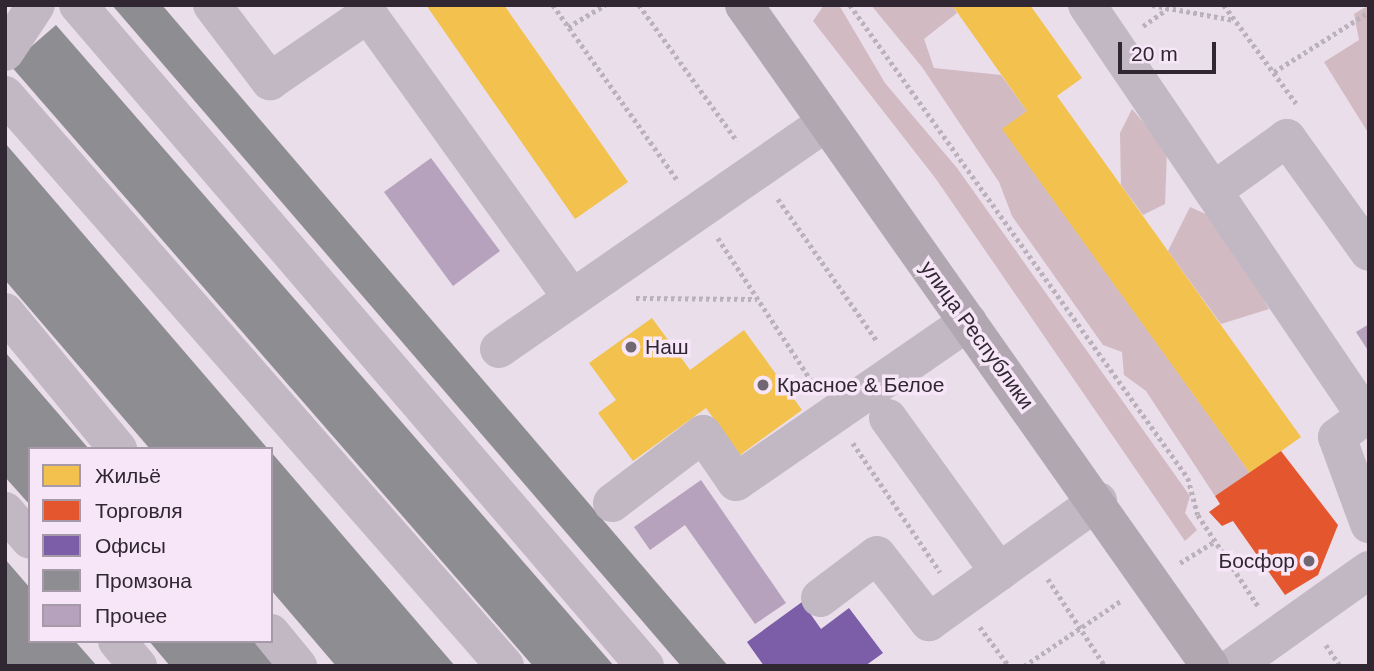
<!DOCTYPE html>
<html>
<head>
<meta charset="utf-8">
<style>
	body { margin:0 }
	#map { position:relative; width:1374px; height:671px; overflow:hidden; background:#eadeea; font-family:Arial,sans-serif }
	div>[style] { position:absolute }
	[style*='--x'] { left:calc(var(--x)*1px); top:calc(var(--y)*1px); width:calc(var(--w)*1px); rotate:calc(var(--a)*1deg) }
	.green>* { inset:0; background:#d1bac2 }
	.homes>* { inset:0; background:#f2c14e }
	.shops>* { inset:0; background:#e4572e }
	.offices>* { inset:0; background:#7b5ea7 }
	.industry>* { inset:0; background:#8d8d92 }
	.building>* { inset:0; background:#b6a2bc }
	.path>* { height:4.5px; margin-top:-2.25px; transform-origin:0; background:repeating-linear-gradient(90deg,#bab1bb 0 3.5px,transparent 0 7px) }
	.minor>* { height:38px; margin:-19px; padding:0 19px; transform-origin:19px; border-radius:19px; background:#c2b8c3 }
	.major>* { height:38px; margin:-19px; padding:0 19px; transform-origin:19px; border-radius:19px; background:#b0a7b1 }
	.dots>* { width:19px; height:19px; translate:-50% -50%; box-sizing:border-box; border:4px solid #f7e6f7; border-radius:50% }
	span { translate:-50% -50%; white-space:nowrap; text-align:center; line-height:1.15; -webkit-text-stroke:7px #f7e6f7; paint-order:stroke }
	.street-label { font-size:21px; color:#302732 }
	.poi-label { font-size:21px; color:#302732 }
	.left { translate:0 -50%; text-align:left }
	.right { translate:-100% -50%; text-align:right }
	.frame { position:absolute; inset:0; border:7px solid #302732; pointer-events:none }
	.legend { position:absolute; left:28px; top:447px; width:245px; height:196px; box-sizing:border-box; background:#f7e6f7; border:2px solid #a79aa8; margin:0; padding:9px 12px; list-style:none; font-size:21px; color:#302732 }
	.legend li { display:flex; align-items:center; gap:14px; height:35px }
	.legend b { width:35px; border:2px solid #a79aa8 }
	.scale { position:absolute; left:1118px; top:42px; width:98px; height:32px; box-sizing:border-box; border:4px solid #302732; border-top:0; padding-left:9px; font-size:21px; line-height:24px; white-space:nowrap; color:#302732; -webkit-text-stroke:5px #f7e6f7; paint-order:stroke }
</style>
</head>
<body>
<div id="map">
	<div class="green">
		<div style="clip-path:polygon(824px 5px,839px 5px,885px 83px,957px 168px,1190px 496px,1185px 513px,1197px 530px,1185px 541px,936px 179px,813px 21px)"></div>
		<div style="clip-path:polygon(871px 5px,952px 5px,957px 13px,924px 39px,934px 68px,1001px 75px,1027px 111px,1003px 129px,1250px 473px,1215px 496px,1146px 391px,1124px 375px,1122px 352px,1103px 345px,1012px 216px,999px 182px,922px 67px)"></div>
		<div style="clip-path:polygon(1369px 5px,1369px 134px,1324px 62px,1359px 40px,1354px 14px)"></div>
		<div style="clip-path:polygon(1132px 109px,1167px 150px,1165px 204px,1143px 215px,1121px 185px,1120px 133px)"></div>
		<div style="clip-path:polygon(1190px 207px,1217px 219px,1269px 309px,1221px 324px,1168px 251px)"></div>
	</div>
	<div class="homes">
		<div style="clip-path:polygon(426px 5px,504px 5px,628px 182px,575px 219px)"></div>
		<div style="clip-path:polygon(952px 5px,1030px 5px,1082px 78px,1057px 96px,1301px 437px,1250px 473px,1002px 129px,1027px 111px)"></div>
		<div style="clip-path:polygon(652px 318px,690px 370px,744px 330px,802px 410px,740px 455px,706px 408px,633px 461px,598px 413px,616px 400px,589px 363px)"></div>
	</div>
	<div class="shops">
		<div style="clip-path:polygon(1281px 451px,1338px 525px,1318px 575px,1285px 595px,1233px 521px,1222px 526px,1209px 512px,1220px 504px,1215px 496px)"></div>
	</div>
	<div class="offices">
		<div style="clip-path:polygon(802px 602px,821px 629px,849px 608px,883px 653px,865px 666px,764px 666px,747px 642px)"></div>
	</div>
	<div class="industry">
		<div style="clip-path:polygon(112px 5px,162px 5px,728px 666px,681px 666px)"></div>
		<div style="clip-path:polygon(56px 25px,614px 666px,533px 666px,10px 65px)"></div>
		<div style="clip-path:polygon(5px 143px,268px 449px,150px 449px,5px 280px)"></div>
		<div style="clip-path:polygon(5px 352px,89px 449px,30px 449px,30px 505px,5px 477px)"></div>
		<div style="clip-path:polygon(271px 452px,455px 666px,336px 666px,271px 590px)"></div>
		<div style="clip-path:polygon(5px 559px,30px 588px,30px 641px,75px 641px,97px 666px,5px 666px)"></div>
		<div style="clip-path:polygon(149px 641px,257px 641px,279px 666px,170px 666px)"></div>
	</div>
	<div class="building">
		<div style="clip-path:polygon(431px 158px,500px 251px,453px 286px,384px 192px)"></div>
		<div style="clip-path:polygon(1369px 324px,1369px 352px,1356px 332px)"></div>
		<div style="clip-path:polygon(701px 480px,786px 603px,755px 624px,685px 525px,650px 550px,634px 527px)"></div>
	</div>
	<div class="path">
		<div style="--x:553;--y:5;--w:217;--a:54.6"></div>
		<div style="--x:639;--y:5;--w:168;--a:54.2"></div>
		<div style="--x:850;--y:5;--w:581;--a:54.45"></div>
		<div style="--x:1188;--y:478;--w:38;--a:75"></div>
		<div style="--x:1198;--y:515;--w:110;--a:56.5"></div>
		<div style="--x:1152;--y:5;--w:83;--a:10.4"></div>
		<div style="--x:1224;--y:5;--w:122;--a:53.7"></div>
		<div style="--x:1143;--y:26;--w:29;--a:-35"></div>
		<div style="--x:568;--y:27;--w:43;--a:-30.7"></div>
		<div style="--x:1274;--y:72;--w:112;--a:-32.3"></div>
		<div style="--x:778;--y:199;--w:173;--a:55.1"></div>
		<div style="--x:718;--y:238;--w:177;--a:56.8"></div>
		<div style="--x:636;--y:298;--w:121;--a:0.5"></div>
		<div style="--x:853;--y:443;--w:156;--a:56"></div>
		<div style="--x:1180;--y:563;--w:39;--a:-32"></div>
		<div style="--x:1048;--y:579;--w:104;--a:56.8"></div>
		<div style="--x:980;--y:627;--w:49;--a:53.4"></div>
		<div style="--x:1326;--y:645;--w:25;--a:56"></div>
		<div style="--x:1024;--y:666;--w:118;--a:-34"></div>
	</div>
	<div class="minor">
		<div style="--x:78;--y:5;--w:871;--a:49.38"></div>
		<div style="--x:212;--y:5;--w:96;--a:52.7"></div>
		<div style="--x:270;--y:81;--w:119;--a:-34.4"></div>
		<div style="--x:368;--y:14;--w:348;--a:54.3"></div>
		<div style="--x:1087;--y:5;--w:496;--a:55.9"></div>
		<div style="--x:5;--y:52;--w:56;--a:-56.6"></div>
		<div style="--x:5;--y:95;--w:759;--a:48.79"></div>
		<div style="--x:1213;--y:191;--w:91;--a:-35.6"></div>
		<div style="--x:1287;--y:138;--w:140;--a:54.3"></div>
		<div style="--x:5;--y:312;--w:178;--a:50.5"></div>
		<div style="--x:499;--y:349;--w:395;--a:-34.7"></div>
		<div style="--x:1369;--y:413;--w:40;--a:143"></div>
		<div style="--x:1337;--y:437;--w:93;--a:69.8"></div>
		<div style="--x:888;--y:418;--w:190;--a:54.2"></div>
		<div style="--x:612;--y:503;--w:114;--a:-37.2"></div>
		<div style="--x:703;--y:434;--w:58;--a:55.5"></div>
		<div style="--x:736;--y:482;--w:282;--a:-34.6"></div>
		<div style="--x:5;--y:511;--w:38;--a:49"></div>
		<div style="--x:820;--y:598;--w:71;--a:-37"></div>
		<div style="--x:877;--y:555;--w:85;--a:52.2"></div>
		<div style="--x:929;--y:622;--w:208;--a:-35.6"></div>
		<div style="--x:271;--y:633;--w:43;--a:50.7"></div>
		<div style="--x:117;--y:641;--w:33;--a:50"></div>
		<div style="--x:1234;--y:666;--w:166;--a:-35.4"></div>
	</div>
	<div class="major">
		<div style="--x:744;--y:5;--w:809;--a:54.82"></div>
	</div>
	<div class="dots">
		<div style="left:631px;top:347px;background:#716772"></div>
		<div style="left:763px;top:385px;background:#716772"></div>
		<div style="left:1309px;top:561px;background:#716772"></div>
	</div>
	<div class="street-label">
		<span style="left:977px;top:335px;rotate:54deg">улица Республики</span>
	</div>
	<div class="poi-label">
		<span class="left" style="left:645px;top:347px">Наш</span>
		<span class="left" style="left:777px;top:385px">Красное &amp; Белое</span>
		<span class="right" style="left:1295px;top:561px">Босфор</span>
	</div>
	<div class="frame"></div>
	<ul class="legend">
	<li><b style="height:19px;background:#f2c14e"></b>Жильё</li>
	<li><b style="height:19px;background:#e4572e"></b>Торговля</li>
	<li><b style="height:19px;background:#7b5ea7"></b>Офисы</li>
	<li><b style="height:19px;background:#8d8d92"></b>Промзона</li>
	<li><b style="height:19px;background:#b6a2bc"></b>Прочее</li>
	</ul>
	<div class="scale">20 m</div>
</div>
</body>
</html>
